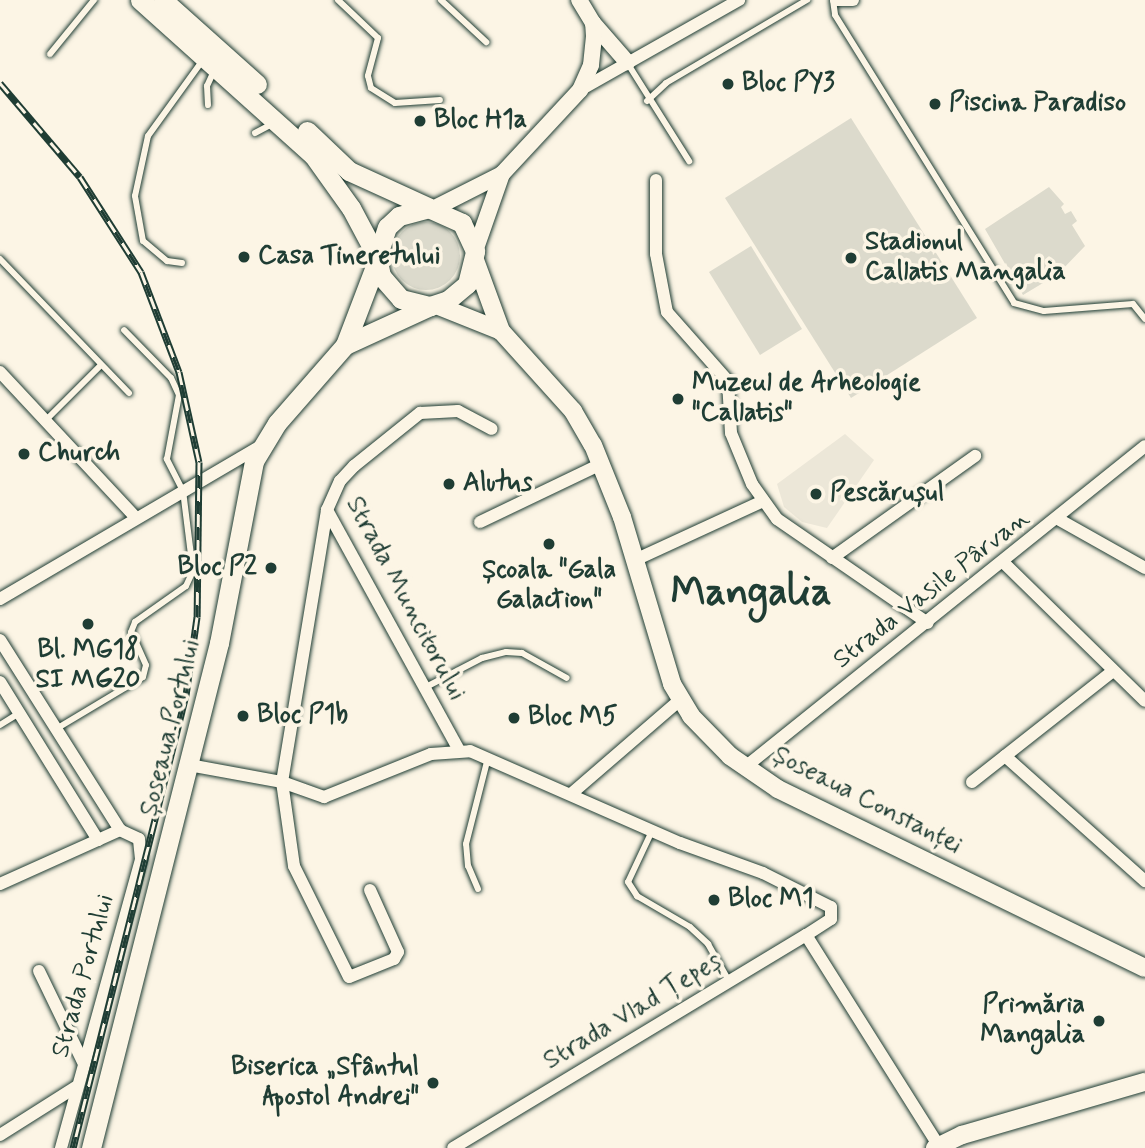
<!DOCTYPE html>
<html>
<head>
<meta charset="utf-8">
<style>
	body { margin:0 }
	#map { position:relative; width:1145px; height:1148px; overflow:hidden; background:#fcf5e5; font-family:Mynerve,sans-serif }
	div>[style] { position:absolute }
	[style*='--x'] { left:calc(var(--x)*1px); top:calc(var(--y)*1px); width:calc(var(--w)*1px); rotate:calc(var(--a)*1deg) }
	.built>* { inset:0; background:#ece7d8 }
	.green>* { inset:0; background:#dcdacc }
	.round { border-radius:50% }
	.roads { filter:drop-shadow(0 0 2px #1f3d34) drop-shadow(0 0 2px #1f3d34) }
	.service>* { height:6px; margin:-3px; padding:0 3px; transform-origin:3px; border-radius:3px; background:#fcf5e5 }
	.minor>* { height:12px; margin:-6px; padding:0 6px; transform-origin:6px; border-radius:6px; background:#fcf5e5 }
	.tertiary>* { height:16px; margin:-8px; padding:0 8px; transform-origin:8px; border-radius:8px; background:#fcf5e5 }
	.secondary>* { height:18px; margin:-9px; padding:0 9px; transform-origin:9px; border-radius:9px; background:#fcf5e5 }
	.primary>* { height:19px; margin:-9.5px; padding:0 9.5px; transform-origin:9.5px; border-radius:9.5px; background:#fcf5e5 }
	.rail>* { height:7px; margin-top:-3.5px; transform-origin:0; background:repeating-linear-gradient(90deg,#fcf5e5 0 13px,#1f3d34 0 26px); box-sizing:border-box; border-block:2px solid #1f3d34 }
	.dots>* { width:19px; height:19px; translate:-50% -50%; box-sizing:border-box; border:4px solid #fcf5e5; border-radius:50% }
	span { translate:-50% -50%; white-space:nowrap; text-align:center; line-height:1.15; -webkit-text-stroke:7px #fcf5e5; paint-order:stroke }
	.poi-label { font-size:26px; color:#1f3d34; font-weight:700 }
	.left { translate:0 -50%; text-align:left }
	.right { translate:-100% -50%; text-align:right }
	.street-label { font-size:26px; color:#1f3d34 }
	.town-label { font-size:40px; color:#1f3d34; font-weight:700 }
</style>
</head>
<body>
<div id="map">
	<div class="built">
		<div style="clip-path:polygon(845px 434px,874px 460px,827px 528px,802px 522px,784px 507px,777px 484px)"></div>
	</div>
	<div class="green">
		<div style="clip-path:polygon(851px 118px,977px 318px,851px 398px,725px 198px)"></div>
		<div style="clip-path:polygon(1049px 187px,1064px 204px,1061px 207px,1065px 214px,1071px 211px,1077px 221px,1072px 225px,1085px 246px,1058px 274px,1023px 295px,985px 229px)"></div>
		<div class="round" style="left:392px;top:222px;width:68px;height:68px"></div>
		<div style="clip-path:polygon(751px 246px,802px 329px,760px 355px,709px 272px)"></div>
	</div>
	<div class="roads">
		<div class="service">
			<div style="--x:338;--y:0;--w:55;--a:43.5"></div>
			<div style="--x:378;--y:38;--w:39;--a:105"></div>
			<div style="--x:368;--y:76;--w:12;--a:76"></div>
			<div style="--x:371;--y:88;--w:28;--a:32"></div>
			<div style="--x:395;--y:103;--w:45;--a:-3.8"></div>
			<div style="--x:441;--y:0;--w:62;--a:43"></div>
			<div style="--x:833;--y:0;--w:15;--a:82"></div>
			<div style="--x:835;--y:15;--w:339;--a:58.1"></div>
			<div style="--x:1014;--y:303;--w:31;--a:15"></div>
			<div style="--x:1044;--y:311;--w:89;--a:-4.5"></div>
			<div style="--x:1133;--y:304;--w:19;--a:51"></div>
			<div style="--x:50;--y:54;--w:70;--a:-50.8"></div>
			<div style="--x:628;--y:64;--w:115;--a:57.8"></div>
			<div style="--x:647;--y:101;--w:26;--a:-43"></div>
			<div style="--x:666;--y:83;--w:164;--a:-30.5"></div>
			<div style="--x:208;--y:105;--w:19;--a:-93"></div>
			<div style="--x:207;--y:86;--w:17;--a:-65"></div>
			<div style="--x:255;--y:133;--w:19;--a:-28"></div>
			<div style="--x:0;--y:259;--w:186;--a:46.1"></div>
			<div style="--x:182;--y:263;--w:15;--a:-172"></div>
			<div style="--x:167;--y:261;--w:31;--a:-140"></div>
			<div style="--x:143;--y:241;--w:46;--a:-100.1"></div>
			<div style="--x:135;--y:196;--w:61;--a:-77.8"></div>
			<div style="--x:148;--y:136;--w:92;--a:-54.2"></div>
			<div style="--x:45;--y:421;--w:79;--a:-45"></div>
			<div style="--x:426;--y:687;--w:63;--a:-27.4"></div>
			<div style="--x:482;--y:658;--w:25;--a:-14"></div>
			<div style="--x:506;--y:652;--w:16;--a:4"></div>
			<div style="--x:522;--y:653;--w:51;--a:29.1"></div>
			<div style="--x:0;--y:725;--w:22;--a:-32"></div>
			<div style="--x:56;--y:729;--w:101;--a:-30.9"></div>
			<div style="--x:143;--y:677;--w:12;--a:-76"></div>
			<div style="--x:146;--y:665;--w:36;--a:-114"></div>
			<div style="--x:131;--y:632;--w:11;--a:-68"></div>
			<div style="--x:135;--y:622;--w:62;--a:-35.2"></div>
			<div style="--x:186;--y:586;--w:17;--a:-65"></div>
			<div style="--x:193;--y:571;--w:81;--a:-97.1"></div>
			<div style="--x:183;--y:491;--w:36;--a:-117"></div>
			<div style="--x:167;--y:459;--w:65;--a:-79.4"></div>
			<div style="--x:179;--y:395;--w:19;--a:-115"></div>
			<div style="--x:171;--y:378;--w:67;--a:-134.4"></div>
			<div style="--x:652;--y:831;--w:56;--a:115.2"></div>
			<div style="--x:628;--y:882;--w:17;--a:57"></div>
			<div style="--x:637;--y:896;--w:61;--a:30.3"></div>
			<div style="--x:690;--y:927;--w:25;--a:43"></div>
			<div style="--x:708;--y:944;--w:43;--a:60.4"></div>
			<div style="--x:478;--y:889;--w:25;--a:-113"></div>
			<div style="--x:468;--y:866;--w:22;--a:-95"></div>
			<div style="--x:466;--y:844;--w:89;--a:-75.7"></div>
		</div>
		<div class="minor">
			<div style="--x:836;--y:0;--w:17;--a:0"></div>
			<div style="--x:580;--y:90;--w:183;--a:-29.5"></div>
			<div style="--x:656;--y:180;--w:74;--a:90"></div>
			<div style="--x:656;--y:254;--w:59;--a:79.3"></div>
			<div style="--x:667;--y:312;--w:92;--a:48.5"></div>
			<div style="--x:728;--y:381;--w:52;--a:86.7"></div>
			<div style="--x:731;--y:433;--w:55;--a:67.6"></div>
			<div style="--x:752;--y:484;--w:43;--a:54.5"></div>
			<div style="--x:777;--y:519;--w:183;--a:34.6"></div>
			<div style="--x:0;--y:372;--w:200;--a:47"></div>
			<div style="--x:327;--y:510;--w:274;--a:61.2"></div>
			<div style="--x:1058;--y:519;--w:100;--a:29.4"></div>
			<div style="--x:480;--y:522;--w:134;--a:-25.6"></div>
			<div style="--x:832;--y:558;--w:176;--a:-35.5"></div>
			<div style="--x:635;--y:560;--w:141;--a:-24.7"></div>
			<div style="--x:1004;--y:563;--w:197;--a:44.4"></div>
			<div style="--x:0;--y:599;--w:300;--a:-30.4"></div>
			<div style="--x:0;--y:640;--w:225;--a:57.7"></div>
			<div style="--x:0;--y:682;--w:186;--a:58.2"></div>
			<div style="--x:1005;--y:756;--w:188;--a:41.8"></div>
			<div style="--x:189;--y:765;--w:95;--a:10.4"></div>
			<div style="--x:282;--y:782;--w:45;--a:19.7"></div>
			<div style="--x:324;--y:797;--w:115;--a:-21.9"></div>
			<div style="--x:431;--y:754;--w:39;--a:-4"></div>
			<div style="--x:470;--y:751;--w:229;--a:23.7"></div>
			<div style="--x:680;--y:843;--w:88;--a:19.9"></div>
			<div style="--x:763;--y:873;--w:76;--a:26.6"></div>
			<div style="--x:831;--y:907;--w:12;--a:90"></div>
			<div style="--x:831;--y:919;--w:30;--a:147"></div>
			<div style="--x:806;--y:935;--w:412;--a:148.9"></div>
			<div style="--x:744;--y:768;--w:514;--a:-38.76"></div>
			<div style="--x:972;--y:782;--w:179;--a:-38.2"></div>
			<div style="--x:571;--y:794;--w:144;--a:-40.8"></div>
			<div style="--x:0;--y:884;--w:132;--a:-24.2"></div>
			<div style="--x:370;--y:890;--w:68;--a:65.7"></div>
			<div style="--x:398;--y:952;--w:8;--a:120"></div>
			<div style="--x:394;--y:959;--w:48;--a:158.2"></div>
			<div style="--x:349;--y:977;--w:124;--a:-116.4"></div>
			<div style="--x:294;--y:866;--w:85;--a:-98.1"></div>
			<div style="--x:282;--y:782;--w:276;--a:-80.6"></div>
			<div style="--x:327;--y:510;--w:32;--a:-66"></div>
			<div style="--x:340;--y:481;--w:21;--a:-47"></div>
			<div style="--x:354;--y:466;--w:85;--a:-38.8"></div>
			<div style="--x:420;--y:413;--w:38;--a:-3"></div>
			<div style="--x:458;--y:411;--w:38;--a:28"></div>
			<div style="--x:806;--y:935;--w:249;--a:57.8"></div>
			<div style="--x:39;--y:971;--w:101;--a:64.2"></div>
			<div style="--x:0;--y:1135;--w:90;--a:-32.3"></div>
			<div style="--x:61;--y:1148;--w:300;--a:-74.5"></div>
			<div style="--x:141;--y:859;--w:20;--a:-96"></div>
			<div style="--x:139;--y:839;--w:21;--a:-155"></div>
		</div>
		<div class="tertiary">
			<div style="--x:593;--y:23;--w:52;--a:48.9"></div>
			<div style="--x:435;--y:208;--w:75;--a:-26.9"></div>
			<div style="--x:502;--y:174;--w:115;--a:-47.1"></div>
			<div style="--x:580;--y:90;--w:27;--a:-66"></div>
			<div style="--x:591;--y:65;--w:29;--a:-84"></div>
			<div style="--x:594;--y:36;--w:13;--a:-94"></div>
			<div style="--x:593;--y:23;--w:27;--a:-121"></div>
			<div style="--x:475;--y:251;--w:82;--a:-70.7"></div>
		</div>
		<div class="secondary">
			<div style="--x:475;--y:260;--w:76;--a:69.9"></div>
			<div style="--x:436;--y:305;--w:70;--a:21.8"></div>
			<div style="--x:501;--y:331;--w:108;--a:48"></div>
			<div style="--x:573;--y:411;--w:39;--a:60"></div>
			<div style="--x:593;--y:445;--w:78;--a:68.1"></div>
			<div style="--x:622;--y:517;--w:174;--a:73.3"></div>
			<div style="--x:672;--y:684;--w:37;--a:59"></div>
			<div style="--x:691;--y:716;--w:56;--a:45.7"></div>
			<div style="--x:730;--y:756;--w:58;--a:34.5"></div>
			<div style="--x:778;--y:789;--w:408;--a:26"></div>
			<div style="--x:935;--y:1148;--w:30;--a:-26"></div>
			<div style="--x:962;--y:1135;--w:191;--a:-16.2"></div>
		</div>
		<div class="primary">
			<div style="--x:140;--y:0;--w:232;--a:41.9"></div>
			<div style="--x:313;--y:155;--w:65;--a:54.4"></div>
			<div style="--x:351;--y:208;--w:55;--a:62"></div>
			<div style="--x:377;--y:257;--w:19;--a:78"></div>
			<div style="--x:381;--y:276;--w:30;--a:49"></div>
			<div style="--x:401;--y:299;--w:30;--a:14"></div>
			<div style="--x:430;--y:306;--w:19;--a:-18"></div>
			<div style="--x:448;--y:300;--w:25;--a:-40"></div>
			<div style="--x:467;--y:284;--w:34;--a:-76"></div>
			<div style="--x:475;--y:251;--w:31;--a:-115"></div>
			<div style="--x:462;--y:223;--w:36;--a:-156"></div>
			<div style="--x:429;--y:208;--w:31;--a:165"></div>
			<div style="--x:399;--y:216;--w:16;--a:137"></div>
			<div style="--x:387;--y:227;--w:32;--a:108"></div>
			<div style="--x:163;--y:0;--w:126;--a:41.8"></div>
			<div style="--x:307;--y:131;--w:58;--a:43.6"></div>
			<div style="--x:349;--y:171;--w:87;--a:24.5"></div>
			<div style="--x:345;--y:345;--w:94;--a:-24.6"></div>
			<div style="--x:91;--y:1148;--w:521;--a:-75.78"></div>
			<div style="--x:219;--y:643;--w:185;--a:-79.1"></div>
			<div style="--x:254;--y:461;--w:44;--a:-58.8"></div>
			<div style="--x:277;--y:423;--w:103;--a:-48.9"></div>
			<div style="--x:345;--y:345;--w:90;--a:-69.1"></div>
		</div>
	</div>
	<div class="rail">
		<div style="--x:0;--y:83;--w:123;--a:49.6"></div>
		<div style="--x:80;--y:177;--w:113;--a:57.3"></div>
		<div style="--x:141;--y:272;--w:107;--a:69.2"></div>
		<div style="--x:179;--y:372;--w:92;--a:77.5"></div>
		<div style="--x:199;--y:462;--w:155;--a:90.7"></div>
		<div style="--x:197;--y:617;--w:79;--a:98"></div>
		<div style="--x:186;--y:695;--w:467;--a:104"></div>
	</div>
	<div class="dots">
		<div style="left:728px;top:84px;background:#1f3d34"></div>
		<div style="left:935px;top:104px;background:#1f3d34"></div>
		<div style="left:420px;top:121px;background:#1f3d34"></div>
		<div style="left:244px;top:257px;background:#1f3d34"></div>
		<div style="left:851px;top:258px;background:#1f3d34"></div>
		<div style="left:678px;top:399px;background:#1f3d34"></div>
		<div style="left:24px;top:454px;background:#1f3d34"></div>
		<div style="left:449px;top:484px;background:#1f3d34"></div>
		<div style="left:816px;top:494px;background:#1f3d34"></div>
		<div style="left:549px;top:544px;background:#1f3d34"></div>
		<div style="left:271px;top:568px;background:#1f3d34"></div>
		<div style="left:88px;top:624px;background:#1f3d34"></div>
		<div style="left:243px;top:716px;background:#1f3d34"></div>
		<div style="left:514px;top:718px;background:#1f3d34"></div>
		<div style="left:714px;top:900px;background:#1f3d34"></div>
		<div style="left:1099px;top:1021px;background:#1f3d34"></div>
		<div style="left:433px;top:1083px;background:#1f3d34"></div>
	</div>
	<div class="poi-label">
		<span class="left" style="left:742px;top:84px">Bloc PY3</span>
		<span class="left" style="left:949px;top:104px">Piscina Paradiso</span>
		<span class="left" style="left:434px;top:121px">Bloc H1a</span>
		<span class="left" style="left:865px;top:258px">Stadionul<br>Callatis Mangalia</span>
		<span class="left" style="left:258px;top:257px">Casa Tineretului</span>
		<span class="left" style="left:692px;top:399px">Muzeul de Arheologie<br>"Callatis"</span>
		<span class="left" style="left:38px;top:454px">Church</span>
		<span class="left" style="left:463px;top:484px">Alutus</span>
		<span class="left" style="left:830px;top:494px">Pescărușul</span>
		<span class="right" style="left:257px;top:568px">Bloc P2</span>
		<span style="left:549px;top:586px">Școala "Gala<br>Galaction"</span>
		<span style="left:88px;top:666px">Bl. MG18<br>SI MG20</span>
		<span class="left" style="left:257px;top:716px">Bloc P1b</span>
		<span class="left" style="left:528px;top:718px">Bloc M5</span>
		<span class="left" style="left:728px;top:900px">Bloc M1</span>
		<span class="right" style="left:1085px;top:1021px">Primăria<br>Mangalia</span>
		<span class="right" style="left:419px;top:1083px">Biserica „Sfântul<br>Apostol Andrei"</span>
	</div>
	<div class="street-label">
		<span style="left:932px;top:590px;rotate:-38deg">Strada Vasile Pârvan</span>
		<span style="left:405px;top:599px;rotate:62deg">Strada Muncitorului</span>
		<span style="left:171px;top:728px;rotate:-76deg">Șoseaua Portului</span>
		<span style="left:867px;top:801px;rotate:27deg">Șoseaua Constanței</span>
		<span style="left:84px;top:976px;rotate:-74deg">Strada Portului</span>
		<span style="left:633px;top:1012px;rotate:-31deg">Strada Vlad Țepeș</span>
	</div>
	<div class="town-label">
		<span style="left:751px;top:593px">Mangalia</span>
	</div>
</div>
</body>
</html>
